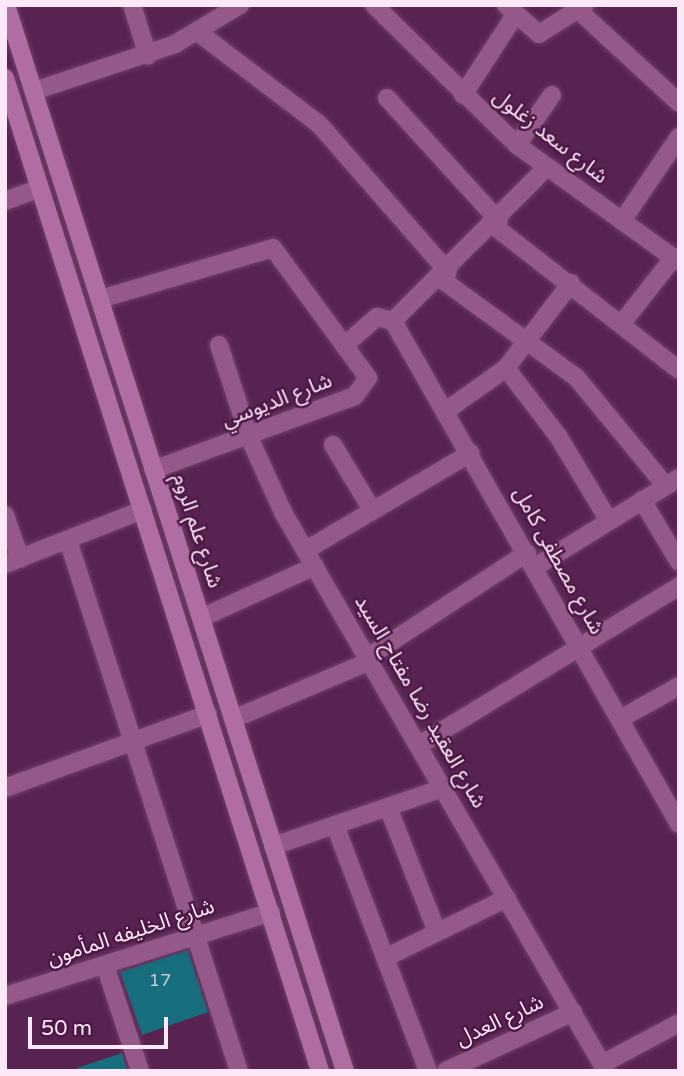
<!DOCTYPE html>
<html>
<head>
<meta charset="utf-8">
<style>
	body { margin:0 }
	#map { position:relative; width:684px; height:1076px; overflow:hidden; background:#592351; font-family:"Varela Round","Noto Sans Arabic",sans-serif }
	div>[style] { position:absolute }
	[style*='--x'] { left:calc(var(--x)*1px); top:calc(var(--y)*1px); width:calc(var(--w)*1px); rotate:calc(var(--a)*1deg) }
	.building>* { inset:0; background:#166e7f }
	.roads { filter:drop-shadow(0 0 2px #6f4168) drop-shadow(0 0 2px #6f4168) }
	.street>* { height:18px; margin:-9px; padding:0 9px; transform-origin:9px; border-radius:9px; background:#945989 }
	.secondary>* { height:18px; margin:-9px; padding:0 9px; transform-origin:9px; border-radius:9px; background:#af6da2 }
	span { translate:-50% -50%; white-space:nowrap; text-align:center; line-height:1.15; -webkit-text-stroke:5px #4e1846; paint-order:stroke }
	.number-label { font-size:18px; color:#c2cad9 }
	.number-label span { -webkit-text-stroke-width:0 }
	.street-label { font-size:21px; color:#fce8f7 }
	.frame { position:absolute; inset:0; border:7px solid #fce8f7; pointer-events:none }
	.scale { position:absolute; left:28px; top:1017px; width:140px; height:32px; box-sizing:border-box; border:4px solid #fce8f7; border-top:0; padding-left:9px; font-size:21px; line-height:24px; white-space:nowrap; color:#fce8f7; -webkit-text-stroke:5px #4e1846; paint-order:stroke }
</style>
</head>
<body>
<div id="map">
	<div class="building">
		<div style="clip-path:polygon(188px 950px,208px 1012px,142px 1035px,120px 972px)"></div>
		<div style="clip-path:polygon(122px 1053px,128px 1071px,77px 1071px,77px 1068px)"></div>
	</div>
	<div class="roads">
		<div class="street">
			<div style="--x:132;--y:5;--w:53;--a:72.6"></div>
			<div style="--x:374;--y:5;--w:200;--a:44.4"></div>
			<div style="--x:517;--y:145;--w:200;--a:35.8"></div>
			<div style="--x:506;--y:5;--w:44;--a:41.3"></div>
			<div style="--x:539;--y:34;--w:54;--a:-32.2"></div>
			<div style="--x:578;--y:10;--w:137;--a:42.6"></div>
			<div style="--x:199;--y:33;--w:151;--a:37.2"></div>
			<div style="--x:319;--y:124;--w:196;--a:48.9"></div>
			<div style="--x:34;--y:91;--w:149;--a:-18.4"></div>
			<div style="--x:175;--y:44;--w:76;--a:-31"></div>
			<div style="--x:463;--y:95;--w:95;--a:-57"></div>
			<div style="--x:387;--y:98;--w:166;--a:47.7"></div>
			<div style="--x:517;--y:145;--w:61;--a:-55"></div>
			<div style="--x:5;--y:201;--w:37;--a:-20"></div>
			<div style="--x:622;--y:221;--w:102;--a:-55.8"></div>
			<div style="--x:494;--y:226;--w:234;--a:37.9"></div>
			<div style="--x:441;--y:279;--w:167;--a:36"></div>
			<div style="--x:576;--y:377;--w:141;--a:50.5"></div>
			<div style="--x:100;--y:299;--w:180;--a:-16.4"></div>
			<div style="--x:273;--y:248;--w:161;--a:53.8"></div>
			<div style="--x:368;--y:378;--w:22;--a:126"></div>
			<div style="--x:355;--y:396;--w:215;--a:159.9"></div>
			<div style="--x:393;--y:321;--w:216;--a:-45"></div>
			<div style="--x:623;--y:322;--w:83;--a:-51.9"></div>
			<div style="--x:347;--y:343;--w:40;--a:-41"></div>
			<div style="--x:377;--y:317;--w:16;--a:14"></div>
			<div style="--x:393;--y:321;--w:579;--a:60.38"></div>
			<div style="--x:219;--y:345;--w:97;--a:71.9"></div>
			<div style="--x:249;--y:437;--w:85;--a:65.6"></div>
			<div style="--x:284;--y:514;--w:643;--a:59.97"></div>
			<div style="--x:506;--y:368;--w:86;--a:52.6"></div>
			<div style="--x:558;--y:436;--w:99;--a:59"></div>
			<div style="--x:447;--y:410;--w:72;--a:-35.4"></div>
			<div style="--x:506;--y:368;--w:107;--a:-52.6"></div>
			<div style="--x:333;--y:445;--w:76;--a:59"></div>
			<div style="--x:642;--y:500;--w:72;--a:59.2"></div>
			<div style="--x:5;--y:515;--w:46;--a:70.8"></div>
			<div style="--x:68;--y:540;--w:558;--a:72.15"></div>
			<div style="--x:306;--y:550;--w:191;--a:-30.5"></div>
			<div style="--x:5;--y:564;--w:148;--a:-21.4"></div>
			<div style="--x:535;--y:567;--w:169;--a:-31.7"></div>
			<div style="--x:201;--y:618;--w:125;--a:-24.5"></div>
			<div style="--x:368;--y:657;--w:190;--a:-33.2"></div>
			<div style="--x:233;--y:719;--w:149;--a:-22.9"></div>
			<div style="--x:620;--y:719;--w:68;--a:-29.2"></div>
			<div style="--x:419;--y:745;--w:305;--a:-31.4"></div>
			<div style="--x:5;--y:788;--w:216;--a:-20"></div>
			<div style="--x:388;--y:807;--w:134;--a:68.6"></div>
			<div style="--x:335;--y:825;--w:263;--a:69.3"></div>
			<div style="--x:273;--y:846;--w:180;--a:-18.8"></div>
			<div style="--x:385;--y:958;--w:136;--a:-26.2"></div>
			<div style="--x:105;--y:965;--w:112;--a:71.7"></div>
			<div style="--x:5;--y:996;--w:279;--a:-17.5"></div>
			<div style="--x:602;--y:1064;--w:87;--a:-28"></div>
			<div style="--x:446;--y:1071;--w:140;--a:-24.9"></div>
		</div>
		<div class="secondary">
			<div style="--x:6;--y:5;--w:1119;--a:72.36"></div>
			<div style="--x:5;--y:78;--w:1042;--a:72.4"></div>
		</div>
	</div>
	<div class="number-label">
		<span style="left:160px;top:980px">17</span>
	</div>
	<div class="street-label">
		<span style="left:550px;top:137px;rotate:38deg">شارع سعد زغلول</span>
		<span style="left:277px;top:401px;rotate:-21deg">شارع الديوسي</span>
		<span style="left:197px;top:531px;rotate:72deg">شارع علم الروم</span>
		<span style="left:558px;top:561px;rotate:61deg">شارع مصطفى كامل</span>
		<span style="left:420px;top:702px;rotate:60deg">شارع العقيد رضا مفتاح السيد</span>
		<span style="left:131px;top:933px;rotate:-18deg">شارع الخليفه المأمون</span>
		<span style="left:500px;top:1021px;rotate:-25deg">شارع العدل</span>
	</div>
	<div class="frame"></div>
	<div class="scale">50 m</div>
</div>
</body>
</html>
